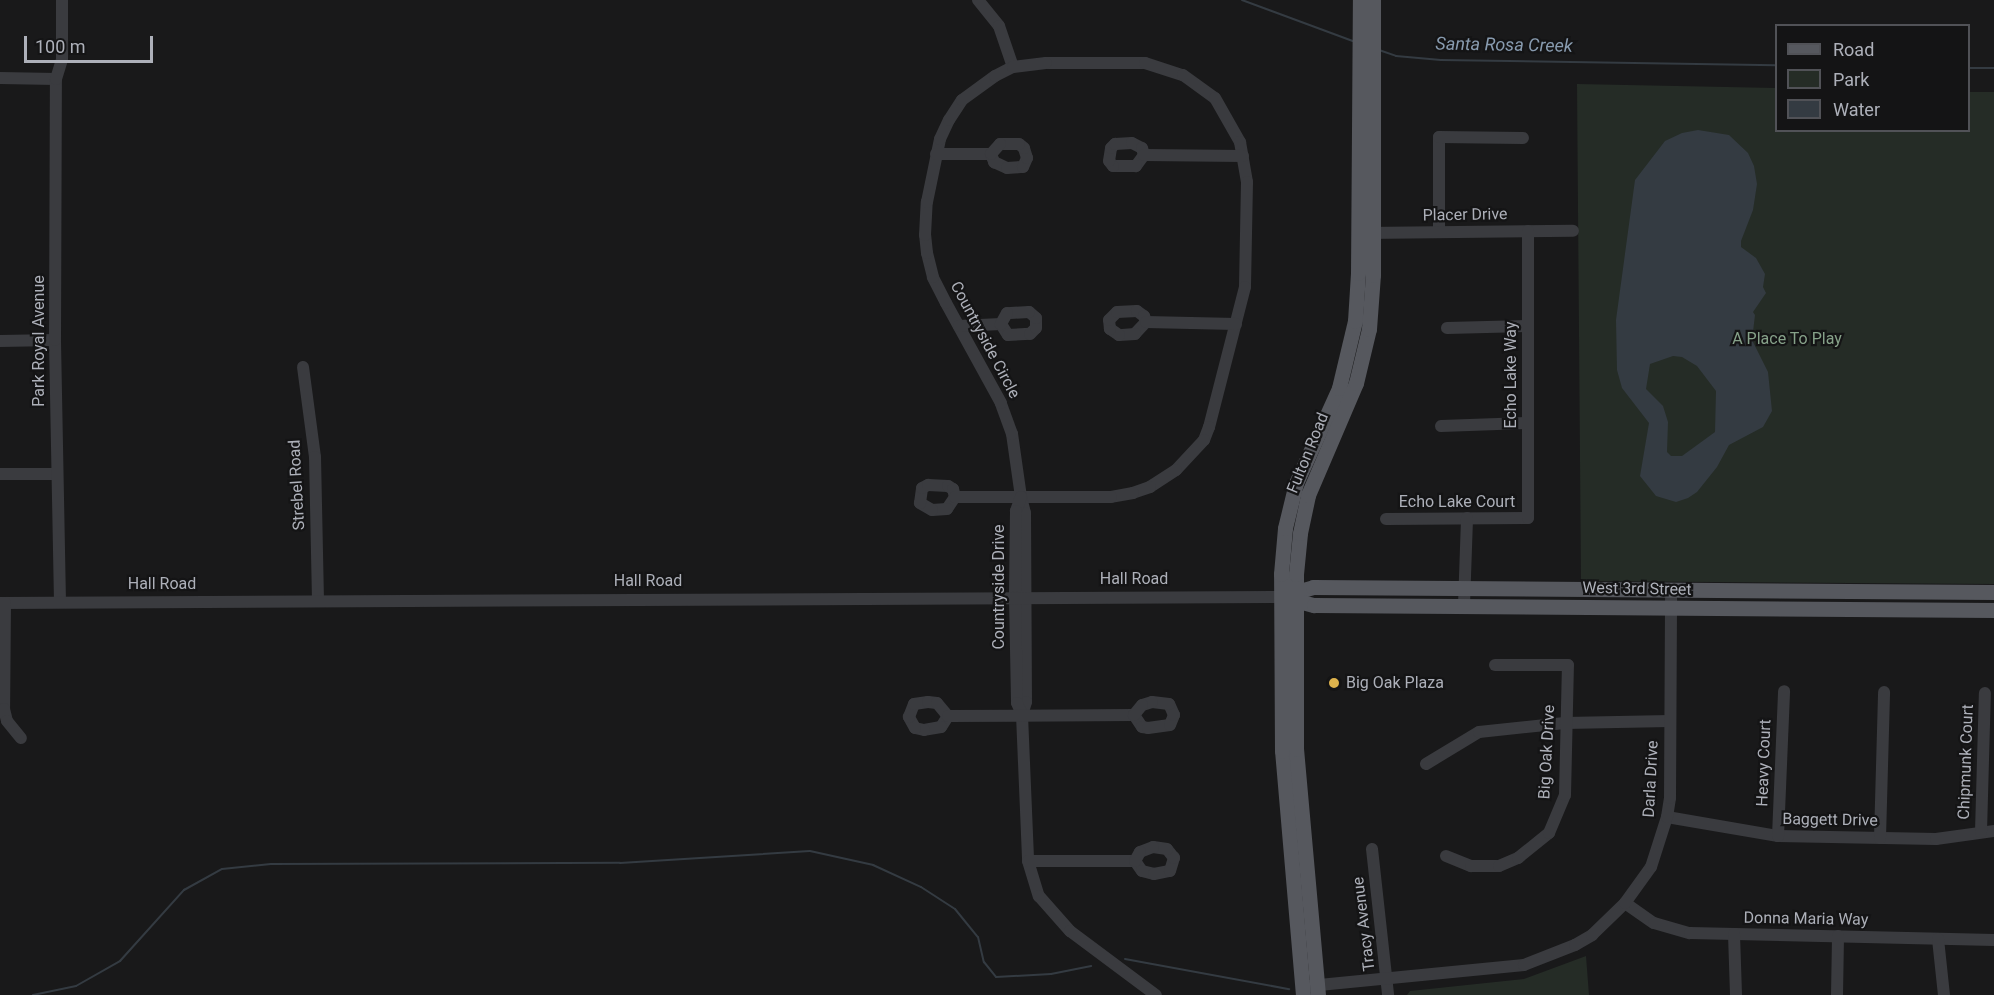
<!DOCTYPE html>
<html>
<head>
<meta charset="utf-8">
<style>
	body { margin:0 }
	#map { position:relative; width:1994px; height:995px; overflow:hidden; background:#19191a; font-family:Roboto,sans-serif }
	div>[style] { position:absolute }
	[style*='--x'] { left:calc(var(--x)*1px); top:calc(var(--y)*1px); width:calc(var(--w)*1px); rotate:calc(var(--a)*1deg) }
	.green>* { inset:0; background:#252c26 }
	.water>* { inset:0; background:#343b42 }
	.stream>* { height:2px; margin:-1px; padding:0 1px; transform-origin:1px; border-radius:1px; background:#343b42 }
	.minor>* { height:12px; margin:-6px; padding:0 6px; transform-origin:6px; border-radius:6px; background:#3a3b3f }
	.major>* { height:15px; margin:-7.5px; padding:0 7.5px; transform-origin:7.5px; border-radius:7.5px; background:#56585e }
	.dots>* { width:16px; height:16px; translate:-50% -50%; box-sizing:border-box; border:3px solid #141415; border-radius:50% }
	span { translate:-50% -50%; white-space:nowrap; text-align:center; line-height:1.15; -webkit-text-stroke:4.5px #141415; paint-order:stroke }
	.street-label { font-size:16px; color:#adb0b9 }
	.park-label { font-size:16px; color:#86a189 }
	.poi-label { font-size:16px; color:#adb0b9 }
	.left { translate:0 -50%; text-align:left }
	.water-label { font-size:18px; color:#889baf; font-style:italic }
	.legend { position:absolute; left:1775px; top:24px; width:195px; height:108px; box-sizing:border-box; background:#141415; border:2px solid #515257; margin:0; padding:8px 10px; list-style:none; font-size:18px; color:#adb0b9 }
	.legend li { display:flex; align-items:center; gap:12px; height:30px }
	.legend b { width:30px; border:2px solid #515257 }
	.scale { position:absolute; left:24px; top:36px; width:129px; height:27px; box-sizing:border-box; border:3px solid #adb0b9; border-top:0; padding-left:8px; font-size:18px; line-height:21px; white-space:nowrap; color:#adb0b9; -webkit-text-stroke:4px #141415; paint-order:stroke }
</style>
</head>
<body>
<div id="map">
	<div class="green">
		<div style="clip-path:polygon(1577px 84px,1776px 88px,1776px 130px,1968px 130px,1969px 92px,1994px 92px,1994px 584px,1581px 581px)"></div>
		<div style="clip-path:polygon(1586px 956px,1589px 995px,1407px 995px,1410px 991px,1524px 979px)"></div>
	</div>
	<div class="water">
		<div style="clip-path:polygon(evenodd,1698px 130px,1729px 135px,1748px 153px,1754px 166px,1757px 184px,1753px 210px,1741px 241px,1741px 247px,1756px 258px,1765px 274px,1763px 287px,1766px 293px,1753px 312px,1755px 315px,1752px 340px,1768px 372px,1772px 411px,1763px 427px,1729px 445px,1717px 467px,1697px 492px,1688px 498px,1676px 502px,1656px 496px,1640px 476px,1649px 423px,1622px 388px,1617px 370px,1616px 320px,1635px 180px,1665px 141px,1682px 133px,1698px 130px,1673px 356px,1682px 357px,1697px 366px,1716px 391px,1715px 432px,1682px 456px,1671px 456px,1667px 452px,1668px 422px,1663px 406px,1646px 389px,1650px 364px,1673px 356px)"></div>
	</div>
	<div class="stream">
		<div style="--x:1242;--y:0;--w:118;--a:20.3"></div>
		<div style="--x:1379;--y:50;--w:18;--a:19"></div>
		<div style="--x:1396;--y:56;--w:45;--a:5.1"></div>
		<div style="--x:1441;--y:60;--w:335;--a:0.9"></div>
		<div style="--x:1968;--y:68;--w:26;--a:0"></div>
		<div style="--x:1125;--y:959;--w:167;--a:10.4"></div>
		<div style="--x:33;--y:995;--w:44;--a:-11.8"></div>
		<div style="--x:76;--y:986;--w:51;--a:-29.6"></div>
		<div style="--x:120;--y:961;--w:96;--a:-48"></div>
		<div style="--x:184;--y:890;--w:43;--a:-28.9"></div>
		<div style="--x:222;--y:869;--w:49;--a:-5.8"></div>
		<div style="--x:271;--y:864;--w:349;--a:-0.2"></div>
		<div style="--x:620;--y:863;--w:190;--a:-3.6"></div>
		<div style="--x:810;--y:851;--w:65;--a:12.5"></div>
		<div style="--x:873;--y:865;--w:53;--a:24.6"></div>
		<div style="--x:921;--y:887;--w:40;--a:32.9"></div>
		<div style="--x:955;--y:909;--w:36;--a:51"></div>
		<div style="--x:978;--y:937;--w:26;--a:77"></div>
		<div style="--x:984;--y:962;--w:19;--a:51"></div>
		<div style="--x:996;--y:977;--w:55;--a:-3.1"></div>
		<div style="--x:1051;--y:974;--w:41;--a:-11.3"></div>
	</div>
	<div class="minor">
		<div style="--x:978;--y:0;--w:33;--a:51"></div>
		<div style="--x:999;--y:26;--w:43;--a:71.1"></div>
		<div style="--x:1046;--y:63;--w:99;--a:0"></div>
		<div style="--x:1145;--y:63;--w:40;--a:18"></div>
		<div style="--x:1183;--y:75;--w:39;--a:36"></div>
		<div style="--x:1215;--y:98;--w:51;--a:60.4"></div>
		<div style="--x:1240;--y:142;--w:41;--a:80.1"></div>
		<div style="--x:1247;--y:182;--w:105;--a:91.1"></div>
		<div style="--x:1245;--y:287;--w:145;--a:104.4"></div>
		<div style="--x:1209;--y:427;--w:14;--a:111"></div>
		<div style="--x:1204;--y:440;--w:41;--a:133"></div>
		<div style="--x:1176;--y:470;--w:31;--a:147"></div>
		<div style="--x:1150;--y:487;--w:18;--a:161"></div>
		<div style="--x:1133;--y:493;--w:22;--a:170"></div>
		<div style="--x:1111;--y:497;--w:90;--a:180"></div>
		<div style="--x:1021;--y:497;--w:64;--a:-98.1"></div>
		<div style="--x:1012;--y:434;--w:33;--a:-110"></div>
		<div style="--x:1001;--y:403;--w:114;--a:-118.8"></div>
		<div style="--x:946;--y:303;--w:29;--a:-117"></div>
		<div style="--x:933;--y:277;--w:25;--a:-104"></div>
		<div style="--x:927;--y:253;--w:18;--a:-96"></div>
		<div style="--x:925;--y:235;--w:33;--a:-87"></div>
		<div style="--x:927;--y:202;--w:64;--a:-78.3"></div>
		<div style="--x:940;--y:139;--w:21;--a:-65"></div>
		<div style="--x:949;--y:120;--w:24;--a:-57"></div>
		<div style="--x:962;--y:100;--w:41;--a:-36"></div>
		<div style="--x:995;--y:76;--w:20;--a:-27"></div>
		<div style="--x:1013;--y:67;--w:33;--a:-7"></div>
		<div style="--x:0;--y:78;--w:56;--a:1"></div>
		<div style="--x:936;--y:154;--w:55;--a:0"></div>
		<div style="--x:991;--y:154;--w:9;--a:69"></div>
		<div style="--x:994;--y:162;--w:14;--a:25"></div>
		<div style="--x:1007;--y:168;--w:16;--a:-4"></div>
		<div style="--x:1023;--y:167;--w:10;--a:-66"></div>
		<div style="--x:1027;--y:158;--w:10;--a:-107"></div>
		<div style="--x:1024;--y:148;--w:6;--a:-141"></div>
		<div style="--x:1019;--y:144;--w:19;--a:180"></div>
		<div style="--x:1000;--y:144;--w:13;--a:132"></div>
		<div style="--x:1144;--y:155;--w:14;--a:126"></div>
		<div style="--x:1136;--y:166;--w:23;--a:180"></div>
		<div style="--x:1113;--y:166;--w:6;--a:-129"></div>
		<div style="--x:1109;--y:161;--w:13;--a:-81"></div>
		<div style="--x:1111;--y:148;--w:6;--a:-45"></div>
		<div style="--x:1115;--y:144;--w:17;--a:-3"></div>
		<div style="--x:1132;--y:143;--w:11;--a:27"></div>
		<div style="--x:1142;--y:148;--w:7;--a:74"></div>
		<div style="--x:1144;--y:155;--w:99;--a:0.6"></div>
		<div style="--x:1439;--y:232;--w:95;--a:-90"></div>
		<div style="--x:1439;--y:137;--w:84;--a:0.7"></div>
		<div style="--x:1365;--y:233;--w:208;--a:-0.6"></div>
		<div style="--x:1146;--y:322;--w:16;--a:133"></div>
		<div style="--x:1135;--y:334;--w:16;--a:176"></div>
		<div style="--x:1119;--y:335;--w:11;--a:-146"></div>
		<div style="--x:1110;--y:329;--w:9;--a:-96"></div>
		<div style="--x:1109;--y:320;--w:11;--a:-45"></div>
		<div style="--x:1117;--y:312;--w:20;--a:-3"></div>
		<div style="--x:1137;--y:311;--w:9;--a:36"></div>
		<div style="--x:1144;--y:316;--w:6;--a:72"></div>
		<div style="--x:1146;--y:322;--w:90;--a:1.3"></div>
		<div style="--x:959;--y:326;--w:42;--a:-2.7"></div>
		<div style="--x:1001;--y:324;--w:13;--a:58"></div>
		<div style="--x:1008;--y:335;--w:22;--a:-3"></div>
		<div style="--x:1030;--y:334;--w:8;--a:-45"></div>
		<div style="--x:1036;--y:328;--w:10;--a:-90"></div>
		<div style="--x:1036;--y:318;--w:9;--a:-139"></div>
		<div style="--x:1029;--y:312;--w:22;--a:177"></div>
		<div style="--x:1007;--y:313;--w:13;--a:119"></div>
		<div style="--x:1447;--y:328;--w:80;--a:-1.4"></div>
		<div style="--x:0;--y:341;--w:55;--a:-1"></div>
		<div style="--x:303;--y:367;--w:91;--a:82.4"></div>
		<div style="--x:315;--y:457;--w:144;--a:88.8"></div>
		<div style="--x:1441;--y:426;--w:87;--a:-2"></div>
		<div style="--x:0;--y:474;--w:56;--a:0"></div>
		<div style="--x:955;--y:497;--w:14;--a:124"></div>
		<div style="--x:947;--y:509;--w:15;--a:176"></div>
		<div style="--x:932;--y:510;--w:14;--a:-150"></div>
		<div style="--x:920;--y:503;--w:15;--a:-82"></div>
		<div style="--x:922;--y:488;--w:7;--a:-27"></div>
		<div style="--x:928;--y:485;--w:20;--a:3"></div>
		<div style="--x:948;--y:486;--w:6;--a:31"></div>
		<div style="--x:953;--y:489;--w:8;--a:76"></div>
		<div style="--x:955;--y:497;--w:66;--a:0"></div>
		<div style="--x:1021;--y:497;--w:16;--a:76"></div>
		<div style="--x:1025;--y:513;--w:189;--a:89.7"></div>
		<div style="--x:1026;--y:702;--w:14;--a:107"></div>
		<div style="--x:1022;--y:715;--w:146;--a:87.6"></div>
		<div style="--x:1028;--y:861;--w:37;--a:73"></div>
		<div style="--x:1039;--y:896;--w:47;--a:48.5"></div>
		<div style="--x:1070;--y:931;--w:107;--a:36.7"></div>
		<div style="--x:1021;--y:497;--w:15;--a:110"></div>
		<div style="--x:1016;--y:511;--w:86;--a:90.7"></div>
		<div style="--x:1015;--y:597;--w:106;--a:88.9"></div>
		<div style="--x:1017;--y:703;--w:13;--a:67"></div>
		<div style="--x:1386;--y:519;--w:142;--a:-0.4"></div>
		<div style="--x:1528;--y:518;--w:287;--a:-90"></div>
		<div style="--x:60;--y:602;--w:262;--a:-91.1"></div>
		<div style="--x:55;--y:340;--w:261;--a:-89.8"></div>
		<div style="--x:56;--y:79;--w:21;--a:-73"></div>
		<div style="--x:62;--y:59;--w:59;--a:-90"></div>
		<div style="--x:0;--y:603;--w:1281;--a:-0.27"></div>
		<div style="--x:5;--y:603;--w:106;--a:90.5"></div>
		<div style="--x:4;--y:709;--w:12;--a:76"></div>
		<div style="--x:7;--y:721;--w:22;--a:51"></div>
		<div style="--x:1464;--y:605;--w:87;--a:-88"></div>
		<div style="--x:948;--y:716;--w:13;--a:122"></div>
		<div style="--x:941;--y:727;--w:17;--a:170"></div>
		<div style="--x:924;--y:730;--w:9;--a:-167"></div>
		<div style="--x:915;--y:728;--w:13;--a:-119"></div>
		<div style="--x:909;--y:717;--w:14;--a:-69"></div>
		<div style="--x:914;--y:704;--w:14;--a:-8"></div>
		<div style="--x:928;--y:702;--w:9;--a:6"></div>
		<div style="--x:937;--y:703;--w:17;--a:50"></div>
		<div style="--x:948;--y:716;--w:186;--a:-0.3"></div>
		<div style="--x:1134;--y:715;--w:14;--a:56"></div>
		<div style="--x:1142;--y:727;--w:6;--a:9"></div>
		<div style="--x:1148;--y:728;--w:22;--a:-8"></div>
		<div style="--x:1170;--y:725;--w:11;--a:-68"></div>
		<div style="--x:1174;--y:715;--w:12;--a:-114"></div>
		<div style="--x:1169;--y:704;--w:17;--a:-173"></div>
		<div style="--x:1152;--y:702;--w:10;--a:163"></div>
		<div style="--x:1142;--y:705;--w:13;--a:129"></div>
		<div style="--x:1426;--y:764;--w:62;--a:-31.1"></div>
		<div style="--x:1479;--y:732;--w:86;--a:-6"></div>
		<div style="--x:1565;--y:723;--w:105;--a:-1.1"></div>
		<div style="--x:1667;--y:817;--w:113;--a:9.7"></div>
		<div style="--x:1778;--y:836;--w:158;--a:1.1"></div>
		<div style="--x:1936;--y:839;--w:59;--a:-7.9"></div>
		<div style="--x:1981;--y:832;--w:139;--a:-88.4"></div>
		<div style="--x:1778;--y:836;--w:145;--a:-87.6"></div>
		<div style="--x:1880;--y:838;--w:146;--a:-88.4"></div>
		<div style="--x:1372;--y:849;--w:147;--a:83.7"></div>
		<div style="--x:1446;--y:856;--w:27;--a:22"></div>
		<div style="--x:1471;--y:866;--w:28;--a:0"></div>
		<div style="--x:1499;--y:866;--w:21;--a:-23"></div>
		<div style="--x:1518;--y:858;--w:40;--a:-39"></div>
		<div style="--x:1549;--y:833;--w:41;--a:-67.2"></div>
		<div style="--x:1565;--y:795;--w:130;--a:-88.7"></div>
		<div style="--x:1568;--y:665;--w:73;--a:180"></div>
		<div style="--x:1028;--y:861;--w:107;--a:0"></div>
		<div style="--x:1135;--y:861;--w:12;--a:55"></div>
		<div style="--x:1142;--y:871;--w:12;--a:14"></div>
		<div style="--x:1154;--y:874;--w:16;--a:-11"></div>
		<div style="--x:1170;--y:871;--w:14;--a:-73"></div>
		<div style="--x:1174;--y:858;--w:11;--a:-128"></div>
		<div style="--x:1167;--y:849;--w:14;--a:-172"></div>
		<div style="--x:1153;--y:847;--w:14;--a:159"></div>
		<div style="--x:1140;--y:852;--w:10;--a:119"></div>
		<div style="--x:1625;--y:903;--w:35;--a:35"></div>
		<div style="--x:1654;--y:923;--w:37;--a:16"></div>
		<div style="--x:1690;--y:933;--w:304;--a:1.3"></div>
		<div style="--x:1734;--y:934;--w:61;--a:88.1"></div>
		<div style="--x:1938;--y:939;--w:56;--a:83.9"></div>
		<div style="--x:1309;--y:986;--w:216;--a:-5.6"></div>
		<div style="--x:1524;--y:965;--w:55;--a:-21.4"></div>
		<div style="--x:1575;--y:945;--w:20;--a:-30"></div>
		<div style="--x:1592;--y:935;--w:46;--a:-44.1"></div>
		<div style="--x:1625;--y:903;--w:44;--a:-54.2"></div>
		<div style="--x:1651;--y:867;--w:52;--a:-72.3"></div>
		<div style="--x:1667;--y:817;--w:19;--a:-81"></div>
		<div style="--x:1670;--y:798;--w:209;--a:-89.7"></div>
		<div style="--x:1837;--y:995;--w:59;--a:-89"></div>
	</div>
	<div class="major">
		<div style="--x:1289;--y:594;--w:25;--a:-16"></div>
		<div style="--x:1313;--y:587;--w:681;--a:0.42"></div>
		<div style="--x:1287;--y:598;--w:28;--a:15"></div>
		<div style="--x:1314;--y:605;--w:680;--a:0.42"></div>
		<div style="--x:1303;--y:995;--w:245;--a:-94.9"></div>
		<div style="--x:1282;--y:751;--w:177;--a:-90.3"></div>
		<div style="--x:1281;--y:574;--w:46;--a:-85"></div>
		<div style="--x:1285;--y:528;--w:46;--a:-76.3"></div>
		<div style="--x:1296;--y:483;--w:104;--a:-65.6"></div>
		<div style="--x:1339;--y:388;--w:69;--a:-76.6"></div>
		<div style="--x:1355;--y:321;--w:48;--a:-86.4"></div>
		<div style="--x:1358;--y:273;--w:273;--a:-89.6"></div>
		<div style="--x:1318;--y:995;--w:247;--a:-95.1"></div>
		<div style="--x:1296;--y:749;--w:175;--a:-90"></div>
		<div style="--x:1296;--y:574;--w:41;--a:-84.4"></div>
		<div style="--x:1300;--y:533;--w:39;--a:-78"></div>
		<div style="--x:1308;--y:495;--w:122;--a:-66.8"></div>
		<div style="--x:1356;--y:383;--w:56;--a:-76.5"></div>
		<div style="--x:1369;--y:329;--w:54;--a:-85.8"></div>
		<div style="--x:1373;--y:275;--w:275;--a:-90"></div>
	</div>
	<div class="dots">
		<div style="left:1334px;top:683px;background:#deb34d"></div>
	</div>
	<div class="street-label">
		<span style="left:1465px;top:215px;rotate:-1deg">Placer Drive</span>
		<span style="left:985px;top:340px;rotate:62deg">Countryside Circle</span>
		<span style="left:39px;top:341px;rotate:-90deg">Park Royal Avenue</span>
		<span style="left:1511px;top:375px;rotate:-90deg">Echo Lake Way</span>
		<span style="left:1308px;top:453px;rotate:-68deg">Fulton Road</span>
		<span style="left:297px;top:485px;rotate:-93deg">Strebel Road</span>
		<span style="left:1457px;top:502px">Echo Lake Court</span>
		<span style="left:1134px;top:579px">Hall Road</span>
		<span style="left:648px;top:581px">Hall Road</span>
		<span style="left:162px;top:584px">Hall Road</span>
		<span style="left:999px;top:587px;rotate:-90deg">Countryside Drive</span>
		<span style="left:1637px;top:589px;rotate:1deg">West 3rd Street</span>
		<span style="left:1547px;top:752px;rotate:-87deg">Big Oak Drive</span>
		<span style="left:1966px;top:762px;rotate:-88deg">Chipmunk Court</span>
		<span style="left:1764px;top:763px;rotate:-88deg">Heavy Court</span>
		<span style="left:1651px;top:779px;rotate:-87deg">Darla Drive</span>
		<span style="left:1830px;top:820px;rotate:1deg">Baggett Drive</span>
		<span style="left:1806px;top:919px;rotate:1deg">Donna Maria Way</span>
		<span style="left:1364px;top:924px;rotate:-97deg">Tracy Avenue</span>
	</div>
	<div class="park-label">
		<span style="left:1787px;top:339px">A Place To Play</span>
	</div>
	<div class="poi-label">
		<span class="left" style="left:1346px;top:683px">Big Oak Plaza</span>
	</div>
	<div class="water-label">
		<span style="left:1504px;top:45px;rotate:1deg">Santa Rosa Creek</span>
	</div>
	<ul class="legend">
	<li><b style="height:8px;background:#56585e"></b>Road</li>
	<li><b style="height:16px;background:#252c26"></b>Park</li>
	<li><b style="height:16px;background:#343b42"></b>Water</li>
	</ul>
	<div class="scale">100 m</div>
</div>
</body>
</html>
